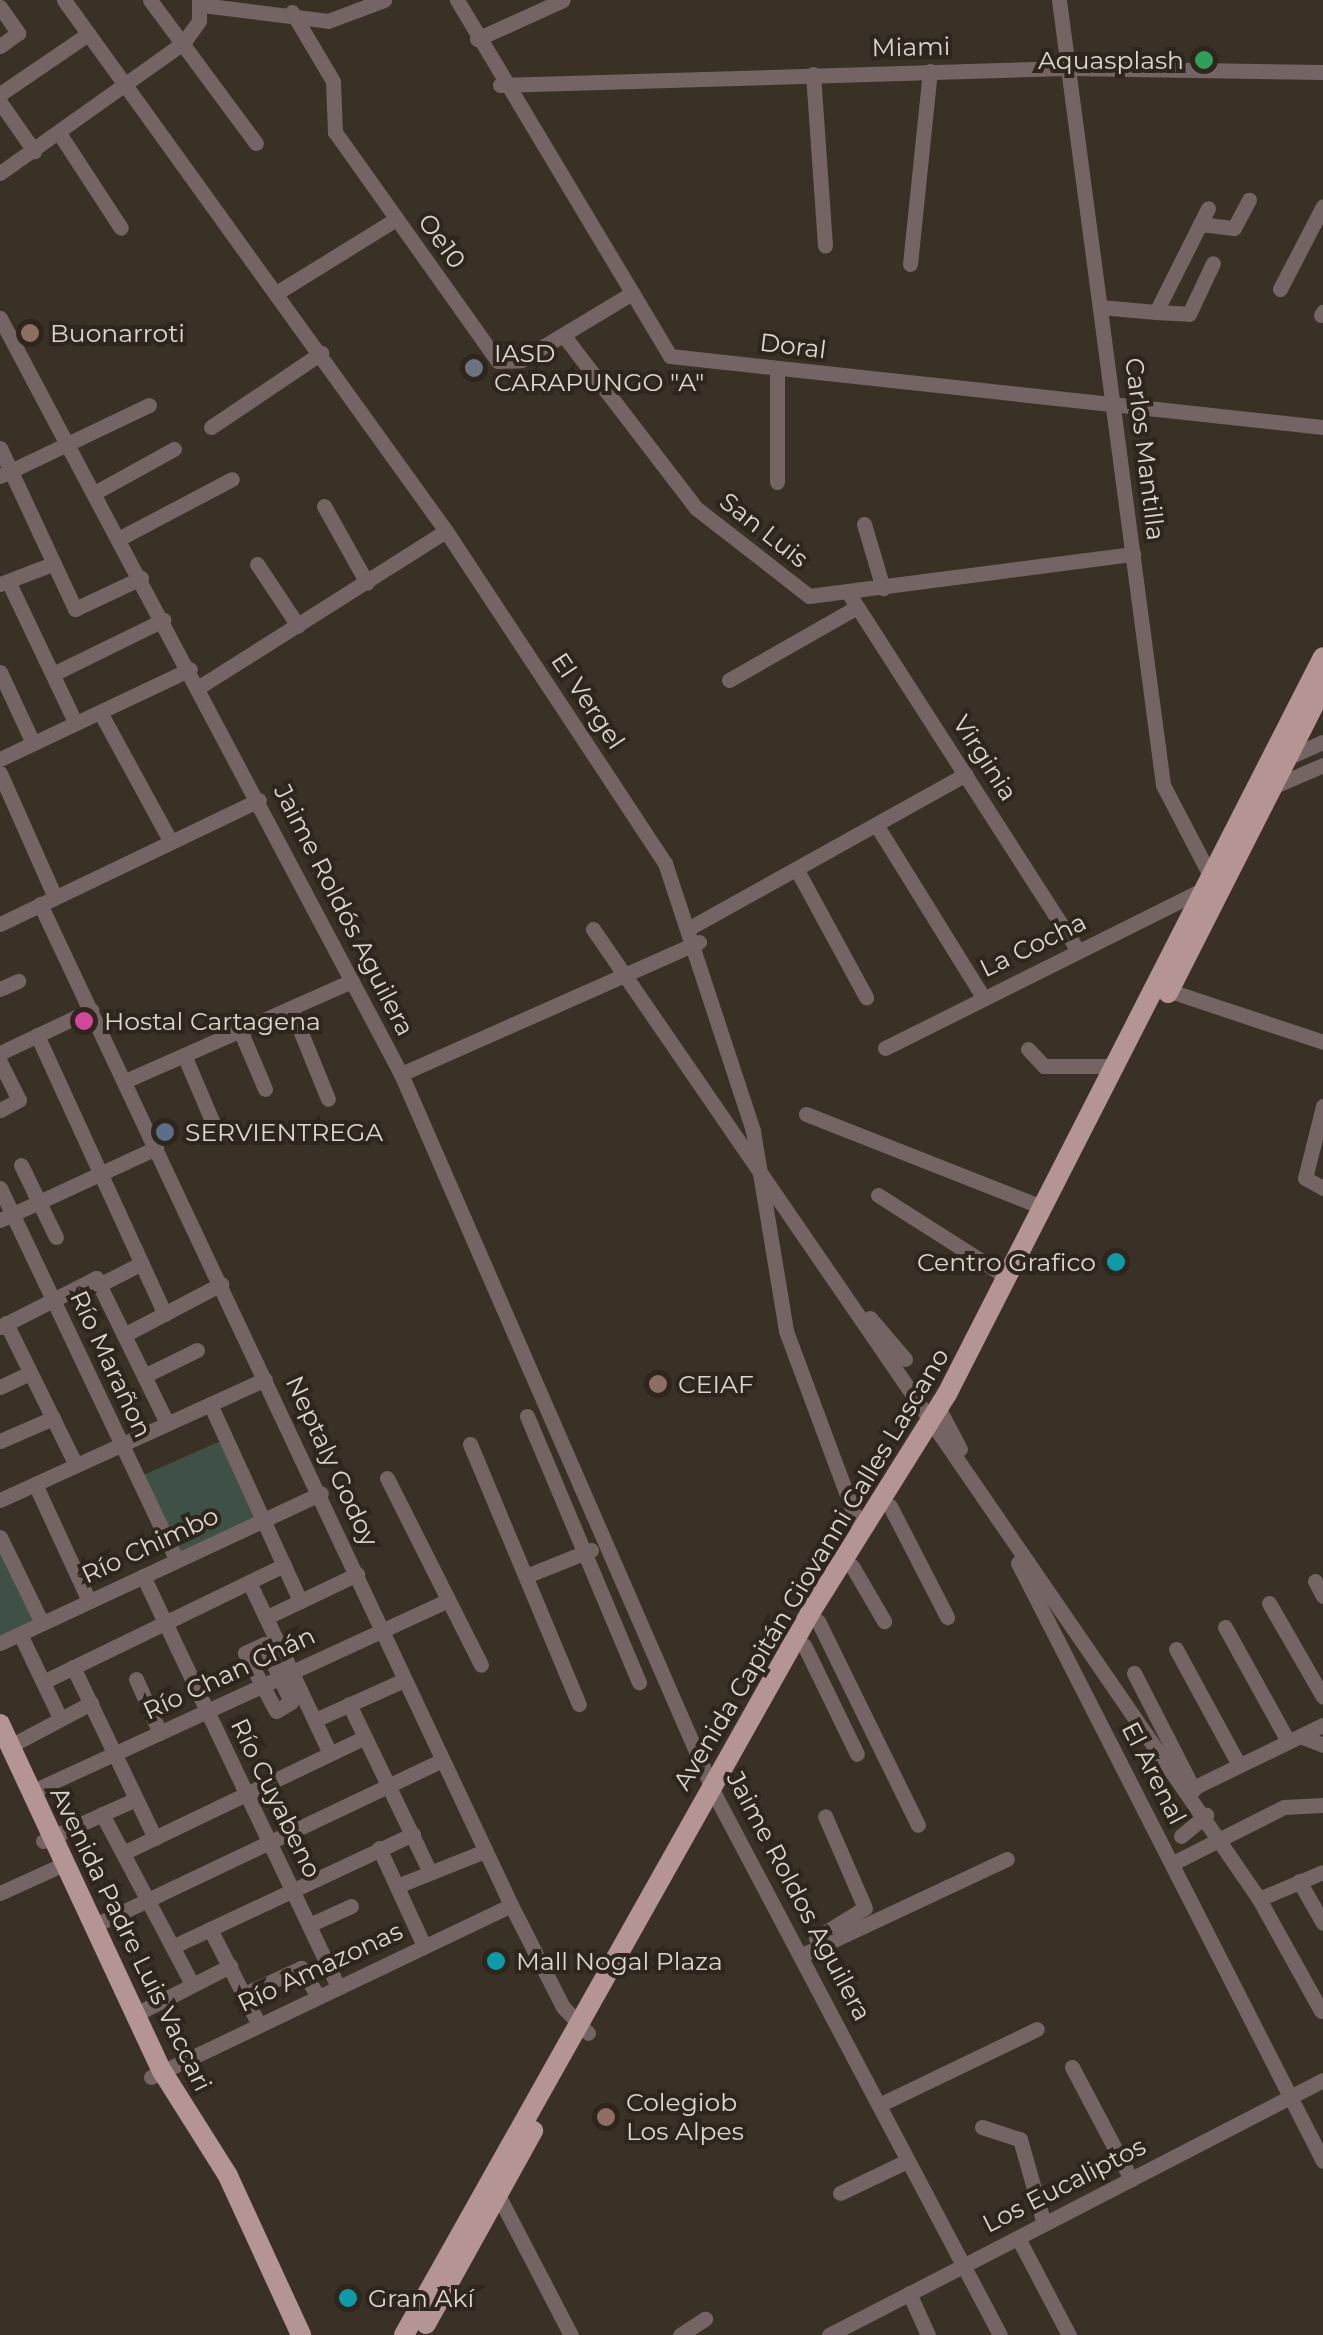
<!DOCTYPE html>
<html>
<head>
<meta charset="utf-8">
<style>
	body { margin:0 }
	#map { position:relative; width:1323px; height:2335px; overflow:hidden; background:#393026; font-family:Montserrat,sans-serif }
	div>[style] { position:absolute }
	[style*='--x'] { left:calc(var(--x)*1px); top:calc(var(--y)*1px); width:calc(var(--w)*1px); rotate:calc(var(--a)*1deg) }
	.green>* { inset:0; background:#3f5146 }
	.minor>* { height:15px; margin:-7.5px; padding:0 7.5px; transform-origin:7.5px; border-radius:7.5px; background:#746463 }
	.major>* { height:20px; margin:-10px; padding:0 10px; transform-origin:10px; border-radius:10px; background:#b59494 }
	.dots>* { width:28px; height:28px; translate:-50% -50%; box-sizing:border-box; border:5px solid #2e261c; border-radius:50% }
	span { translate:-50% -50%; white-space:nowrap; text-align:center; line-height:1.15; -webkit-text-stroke:8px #2e261c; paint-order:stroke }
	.street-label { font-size:25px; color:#dbd6cf }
	.poi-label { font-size:25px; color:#dbd6cf }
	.right { translate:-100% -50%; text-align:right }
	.left { translate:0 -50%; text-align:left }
</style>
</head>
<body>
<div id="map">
	<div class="green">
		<div style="clip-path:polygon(225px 1439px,262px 1518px,180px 1557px,139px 1477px)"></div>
		<div style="clip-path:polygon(0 1530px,43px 1617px,0 1638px)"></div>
	</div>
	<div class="minor">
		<div style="--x:64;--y:0;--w:654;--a:54.27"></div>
		<div style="--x:446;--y:531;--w:398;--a:56.6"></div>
		<div style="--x:665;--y:863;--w:282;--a:71.8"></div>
		<div style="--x:753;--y:1131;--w:203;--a:80.6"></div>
		<div style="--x:786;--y:1331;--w:212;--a:69.6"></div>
		<div style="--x:150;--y:0;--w:178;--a:53.5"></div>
		<div style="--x:457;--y:0;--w:415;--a:59.1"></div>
		<div style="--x:670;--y:356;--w:657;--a:6.21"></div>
		<div style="--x:1059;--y:0;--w:792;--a:82.45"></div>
		<div style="--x:1163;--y:785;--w:110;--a:62.5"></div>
		<div style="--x:202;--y:5;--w:127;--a:7.2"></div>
		<div style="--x:328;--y:21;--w:60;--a:-20.6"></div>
		<div style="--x:0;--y:7;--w:32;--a:55"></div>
		<div style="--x:18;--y:33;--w:22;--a:144"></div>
		<div style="--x:292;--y:12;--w:80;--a:59.3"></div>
		<div style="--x:333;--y:81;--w:51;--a:87.8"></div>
		<div style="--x:335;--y:132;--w:281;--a:54.6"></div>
		<div style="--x:498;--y:361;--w:23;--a:-2"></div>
		<div style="--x:521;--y:360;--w:130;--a:-31.1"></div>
		<div style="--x:477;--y:39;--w:94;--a:-24.4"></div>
		<div style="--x:813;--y:74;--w:172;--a:86"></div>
		<div style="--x:500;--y:85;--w:568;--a:-1.71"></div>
		<div style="--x:1068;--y:68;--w:255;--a:0.9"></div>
		<div style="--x:0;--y:94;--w:107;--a:-34.3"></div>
		<div style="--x:0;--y:102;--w:60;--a:55.2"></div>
		<div style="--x:59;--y:133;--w:113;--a:56.9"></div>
		<div style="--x:0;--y:173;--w:224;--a:-35.4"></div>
		<div style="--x:183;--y:43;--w:27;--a:-54"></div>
		<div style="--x:199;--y:21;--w:21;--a:-90"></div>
		<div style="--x:1200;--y:224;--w:34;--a:7"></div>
		<div style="--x:1234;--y:228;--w:32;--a:-62"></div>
		<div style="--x:910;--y:264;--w:194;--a:-84.1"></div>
		<div style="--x:1280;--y:289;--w:93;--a:-62.6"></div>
		<div style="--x:278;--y:292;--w:139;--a:-31.7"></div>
		<div style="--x:1100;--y:307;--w:56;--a:5.1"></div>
		<div style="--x:1156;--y:312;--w:116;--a:-63.4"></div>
		<div style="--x:1156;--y:312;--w:33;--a:3"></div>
		<div style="--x:1189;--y:314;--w:56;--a:-64.8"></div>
		<div style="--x:1321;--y:315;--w:4;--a:-56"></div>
		<div style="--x:0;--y:318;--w:856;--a:62.06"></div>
		<div style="--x:401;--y:1074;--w:789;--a:66.46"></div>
		<div style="--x:716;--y:1797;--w:608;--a:62.17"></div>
		<div style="--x:564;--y:336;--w:217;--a:52.5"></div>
		<div style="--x:696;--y:508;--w:143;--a:37.9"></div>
		<div style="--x:809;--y:596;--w:327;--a:-7.4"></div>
		<div style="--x:211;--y:427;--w:133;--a:-33.9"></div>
		<div style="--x:0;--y:448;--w:178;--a:65"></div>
		<div style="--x:75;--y:609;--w:73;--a:-25.2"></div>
		<div style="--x:0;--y:476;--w:165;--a:-25.5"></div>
		<div style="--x:777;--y:482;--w:113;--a:-90"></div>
		<div style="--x:96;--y:492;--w:89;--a:-28.9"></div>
		<div style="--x:324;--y:506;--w:88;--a:60.8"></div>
		<div style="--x:864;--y:524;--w:67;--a:73.5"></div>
		<div style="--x:122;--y:537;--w:124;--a:-27.8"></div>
		<div style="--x:257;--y:564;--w:74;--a:56.5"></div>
		<div style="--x:9;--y:583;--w:154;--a:64.6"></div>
		<div style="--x:0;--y:584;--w:56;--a:-21"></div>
		<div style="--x:849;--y:594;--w:424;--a:57.3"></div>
		<div style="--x:0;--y:672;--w:78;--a:65.1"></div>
		<div style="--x:53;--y:674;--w:123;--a:-26.1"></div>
		<div style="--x:729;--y:680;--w:145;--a:-29.7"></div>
		<div style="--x:199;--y:687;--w:292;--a:-32.3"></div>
		<div style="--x:100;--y:712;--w:148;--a:61.4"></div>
		<div style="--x:1289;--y:757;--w:37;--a:-24"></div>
		<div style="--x:0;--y:759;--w:210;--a:-25.3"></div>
		<div style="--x:0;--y:773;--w:136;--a:66.1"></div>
		<div style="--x:1272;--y:787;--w:56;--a:-23.3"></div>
		<div style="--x:877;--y:826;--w:201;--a:58.2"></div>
		<div style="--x:797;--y:870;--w:145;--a:61.5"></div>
		<div style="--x:40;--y:904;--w:1106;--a:64.8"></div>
		<div style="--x:511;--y:1905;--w:114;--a:63"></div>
		<div style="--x:563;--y:2007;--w:36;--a:46"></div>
		<div style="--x:0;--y:924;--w:287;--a:-25.6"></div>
		<div style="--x:693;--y:926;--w:312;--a:-29.1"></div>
		<div style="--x:593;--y:929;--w:1177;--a:55.53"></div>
		<div style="--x:1259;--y:1899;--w:128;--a:61"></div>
		<div style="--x:1161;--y:988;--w:171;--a:18.4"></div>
		<div style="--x:0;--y:989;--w:20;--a:-24"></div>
		<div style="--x:291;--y:1008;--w:98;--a:67.9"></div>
		<div style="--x:240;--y:1030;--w:64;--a:67"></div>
		<div style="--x:37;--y:1035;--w:307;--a:65.4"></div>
		<div style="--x:885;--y:1048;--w:356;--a:-26.5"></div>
		<div style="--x:1028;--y:1049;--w:23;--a:47"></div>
		<div style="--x:1044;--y:1066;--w:70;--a:0"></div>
		<div style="--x:0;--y:1053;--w:101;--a:-25.3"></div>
		<div style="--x:184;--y:1055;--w:89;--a:66.9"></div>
		<div style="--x:0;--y:1062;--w:42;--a:63.4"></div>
		<div style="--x:19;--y:1100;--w:21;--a:152"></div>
		<div style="--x:401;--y:1074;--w:326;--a:-23.9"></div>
		<div style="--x:125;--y:1081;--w:248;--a:-23.8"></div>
		<div style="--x:1323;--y:1106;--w:74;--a:104"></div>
		<div style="--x:1305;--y:1178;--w:21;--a:29"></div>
		<div style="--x:806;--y:1114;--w:251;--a:21.5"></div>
		<div style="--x:21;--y:1165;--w:80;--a:64.1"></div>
		<div style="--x:0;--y:1188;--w:412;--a:64.6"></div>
		<div style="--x:878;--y:1195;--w:151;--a:32.5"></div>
		<div style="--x:0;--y:1220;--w:172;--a:-24.8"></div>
		<div style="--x:99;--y:1285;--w:48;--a:-27.1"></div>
		<div style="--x:870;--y:1318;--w:54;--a:49.5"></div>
		<div style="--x:6;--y:1323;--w:158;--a:63.8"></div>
		<div style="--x:0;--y:1327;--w:108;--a:-27"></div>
		<div style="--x:96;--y:1278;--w:161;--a:63.9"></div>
		<div style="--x:124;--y:1335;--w:110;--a:-27.7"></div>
		<div style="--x:144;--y:1376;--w:59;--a:-26.1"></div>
		<div style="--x:0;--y:1387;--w:33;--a:-25"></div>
		<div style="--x:210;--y:1404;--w:217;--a:65.4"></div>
		<div style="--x:939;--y:1409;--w:45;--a:62.3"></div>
		<div style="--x:527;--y:1416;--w:289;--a:67.2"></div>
		<div style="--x:0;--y:1441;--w:58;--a:-23.5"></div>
		<div style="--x:470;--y:1444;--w:282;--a:67.3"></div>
		<div style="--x:387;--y:1478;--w:209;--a:63.3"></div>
		<div style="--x:35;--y:1484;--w:129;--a:65.2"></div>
		<div style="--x:0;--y:1500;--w:291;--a:-24.5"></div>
		<div style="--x:890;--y:1506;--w:125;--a:62.8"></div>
		<div style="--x:0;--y:1537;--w:96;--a:64"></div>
		<div style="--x:1018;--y:1563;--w:671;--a:62.98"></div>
		<div style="--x:852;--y:1566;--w:64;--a:59.8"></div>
		<div style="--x:143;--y:1576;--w:455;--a:64.6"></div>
		<div style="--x:526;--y:1576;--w:70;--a:-21.8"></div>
		<div style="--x:1315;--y:1581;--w:17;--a:62"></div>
		<div style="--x:249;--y:1582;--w:189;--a:64.7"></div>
		<div style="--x:1269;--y:1603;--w:108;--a:60.1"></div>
		<div style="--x:267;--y:1617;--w:100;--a:-25.5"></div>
		<div style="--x:818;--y:1621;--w:227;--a:63.9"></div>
		<div style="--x:1225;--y:1627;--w:130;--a:61.1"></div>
		<div style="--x:20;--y:1634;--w:93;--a:64.5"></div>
		<div style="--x:0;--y:1643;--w:354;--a:-25"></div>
		<div style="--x:264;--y:1644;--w:64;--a:65"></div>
		<div style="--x:291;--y:1702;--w:17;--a:149"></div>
		<div style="--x:276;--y:1711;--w:66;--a:-118.1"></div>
		<div style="--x:245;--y:1653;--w:21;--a:-25"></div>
		<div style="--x:804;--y:1645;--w:121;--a:64.1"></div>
		<div style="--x:1176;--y:1649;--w:132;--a:61.5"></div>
		<div style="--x:73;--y:1667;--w:190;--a:64.4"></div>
		<div style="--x:1134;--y:1673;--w:131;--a:62.9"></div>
		<div style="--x:136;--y:1679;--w:59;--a:66"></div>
		<div style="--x:43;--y:1682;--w:268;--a:-25.9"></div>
		<div style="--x:349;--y:1704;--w:187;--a:64.3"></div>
		<div style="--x:315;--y:1720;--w:98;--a:-24.2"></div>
		<div style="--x:1300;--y:1736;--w:25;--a:21"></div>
		<div style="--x:10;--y:1746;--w:92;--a:-28"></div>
		<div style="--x:1193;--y:1788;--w:144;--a:-25.9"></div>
		<div style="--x:31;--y:1792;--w:459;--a:-24.7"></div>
		<div style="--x:102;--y:1814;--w:192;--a:62.1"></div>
		<div style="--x:1181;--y:1836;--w:33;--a:-40"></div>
		<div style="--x:43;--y:1841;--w:102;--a:-24.3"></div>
		<div style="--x:379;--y:1848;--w:108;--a:65.3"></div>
		<div style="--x:123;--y:1853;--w:268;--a:-25.6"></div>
		<div style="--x:1173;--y:1863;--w:124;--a:-26.8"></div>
		<div style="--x:1284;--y:1807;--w:39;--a:-3"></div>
		<div style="--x:1299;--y:1881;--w:48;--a:60.3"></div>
		<div style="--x:397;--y:1886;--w:95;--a:-21.7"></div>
		<div style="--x:0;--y:1893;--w:72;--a:-24.4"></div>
		<div style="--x:1259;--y:1899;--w:69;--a:-22.9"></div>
		<div style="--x:95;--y:1925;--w:383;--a:-25.4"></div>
		<div style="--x:309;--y:1925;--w:46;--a:-24.3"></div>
		<div style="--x:210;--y:1929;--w:106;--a:62.9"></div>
		<div style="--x:816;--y:1938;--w:57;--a:-31.5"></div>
		<div style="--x:865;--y:1908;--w:100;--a:-113.5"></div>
		<div style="--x:174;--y:1946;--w:264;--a:-25.1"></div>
		<div style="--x:804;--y:1954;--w:224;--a:-25.1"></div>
		<div style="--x:244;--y:1994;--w:63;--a:-24.5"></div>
		<div style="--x:301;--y:1968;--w:33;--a:59"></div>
		<div style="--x:136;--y:2014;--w:106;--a:-27.1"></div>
		<div style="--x:1072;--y:2067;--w:127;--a:62.2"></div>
		<div style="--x:151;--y:2077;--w:399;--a:-25.5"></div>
		<div style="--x:879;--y:2105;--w:175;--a:-25.7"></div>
		<div style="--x:982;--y:2127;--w:40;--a:18"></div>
		<div style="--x:1020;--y:2139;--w:88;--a:74.2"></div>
		<div style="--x:840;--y:2193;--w:74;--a:-25.5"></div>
		<div style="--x:498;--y:2195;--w:158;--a:62.5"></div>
		<div style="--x:1018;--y:2238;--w:110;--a:62.3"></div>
		<div style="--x:909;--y:2293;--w:46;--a:65.7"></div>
		<div style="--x:680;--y:2335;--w:30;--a:-33"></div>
		<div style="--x:829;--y:2335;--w:556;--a:-27.3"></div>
	</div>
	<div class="major">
		<div style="--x:1168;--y:993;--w:343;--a:-63.1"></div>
		<div style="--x:0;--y:1724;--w:383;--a:65"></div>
		<div style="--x:162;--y:2071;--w:124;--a:57.8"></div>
		<div style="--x:228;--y:2176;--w:175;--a:65.3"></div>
		<div style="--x:426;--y:2324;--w:221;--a:-61"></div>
		<div style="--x:404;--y:2335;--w:828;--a:-60.65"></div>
		<div style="--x:810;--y:1613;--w:258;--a:-58"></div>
		<div style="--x:947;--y:1394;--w:827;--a:-62.97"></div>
	</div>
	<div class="dots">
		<div style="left:1204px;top:60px;background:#2e9e5b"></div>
		<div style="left:30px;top:333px;background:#8d6e63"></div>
		<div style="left:474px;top:368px;background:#6b7280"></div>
		<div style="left:84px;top:1021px;background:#d1479c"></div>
		<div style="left:165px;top:1132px;background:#5c6f8a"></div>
		<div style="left:1116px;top:1262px;background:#0f9aa8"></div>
		<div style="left:658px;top:1384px;background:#8d6e63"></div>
		<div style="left:496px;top:1961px;background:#0f9aa8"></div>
		<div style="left:606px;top:2117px;background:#8d6e63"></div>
		<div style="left:348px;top:2298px;background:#0f9aa8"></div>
	</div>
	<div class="street-label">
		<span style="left:911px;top:47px;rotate:-1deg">Miami</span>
		<span style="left:442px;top:241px;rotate:54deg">Oe10</span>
		<span style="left:793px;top:346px;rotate:7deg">Doral</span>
		<span style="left:1145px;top:449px;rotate:83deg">Carlos Mantilla</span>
		<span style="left:764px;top:530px;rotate:38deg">San Luis</span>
		<span style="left:588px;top:701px;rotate:56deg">El Vergel</span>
		<span style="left:985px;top:758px;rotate:57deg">Virginia</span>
		<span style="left:344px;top:910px;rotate:63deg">Jaime Roldós Aguilera</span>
		<span style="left:1033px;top:945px;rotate:-26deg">La Cocha</span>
		<span style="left:111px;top:1364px;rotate:65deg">Río Marañon</span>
		<span style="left:332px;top:1461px;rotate:65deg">Neptaly Godoy</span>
		<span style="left:150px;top:1545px;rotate:-25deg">Río Chimbo</span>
		<span style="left:811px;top:1569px;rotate:-59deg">Avenida Capitán Giovanni Calles Lascano</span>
		<span style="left:229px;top:1673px;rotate:-25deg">Río Chan Chán</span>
		<span style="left:1154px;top:1773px;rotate:63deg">El Arenal</span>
		<span style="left:276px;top:1798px;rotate:64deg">Río Cuyabeno</span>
		<span style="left:799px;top:1896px;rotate:62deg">Jaime Roldos Aguilera</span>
		<span style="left:131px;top:1939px;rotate:64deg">Avenida Padre Luis Vaccari</span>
		<span style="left:320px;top:1967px;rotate:-25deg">Río Amazonas</span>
		<span style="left:1064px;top:2185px;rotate:-27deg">Los Eucaliptos</span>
	</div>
	<div class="poi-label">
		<span class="right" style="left:1184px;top:60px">Aquasplash</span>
		<span class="left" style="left:50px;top:333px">Buonarroti</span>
		<span class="left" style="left:494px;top:368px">IASD<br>CARAPUNGO "A"</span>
		<span class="left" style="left:104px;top:1021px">Hostal Cartagena</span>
		<span class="left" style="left:185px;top:1132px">SERVIENTREGA</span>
		<span class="right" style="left:1096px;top:1262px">Centro Grafico</span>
		<span class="left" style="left:678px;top:1384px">CEIAF</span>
		<span class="left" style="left:516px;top:1961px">Mall Nogal Plaza</span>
		<span class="left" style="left:626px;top:2117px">Colegiob<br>Los Alpes</span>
		<span class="left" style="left:368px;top:2298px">Gran Akí</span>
	</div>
</div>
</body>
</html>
